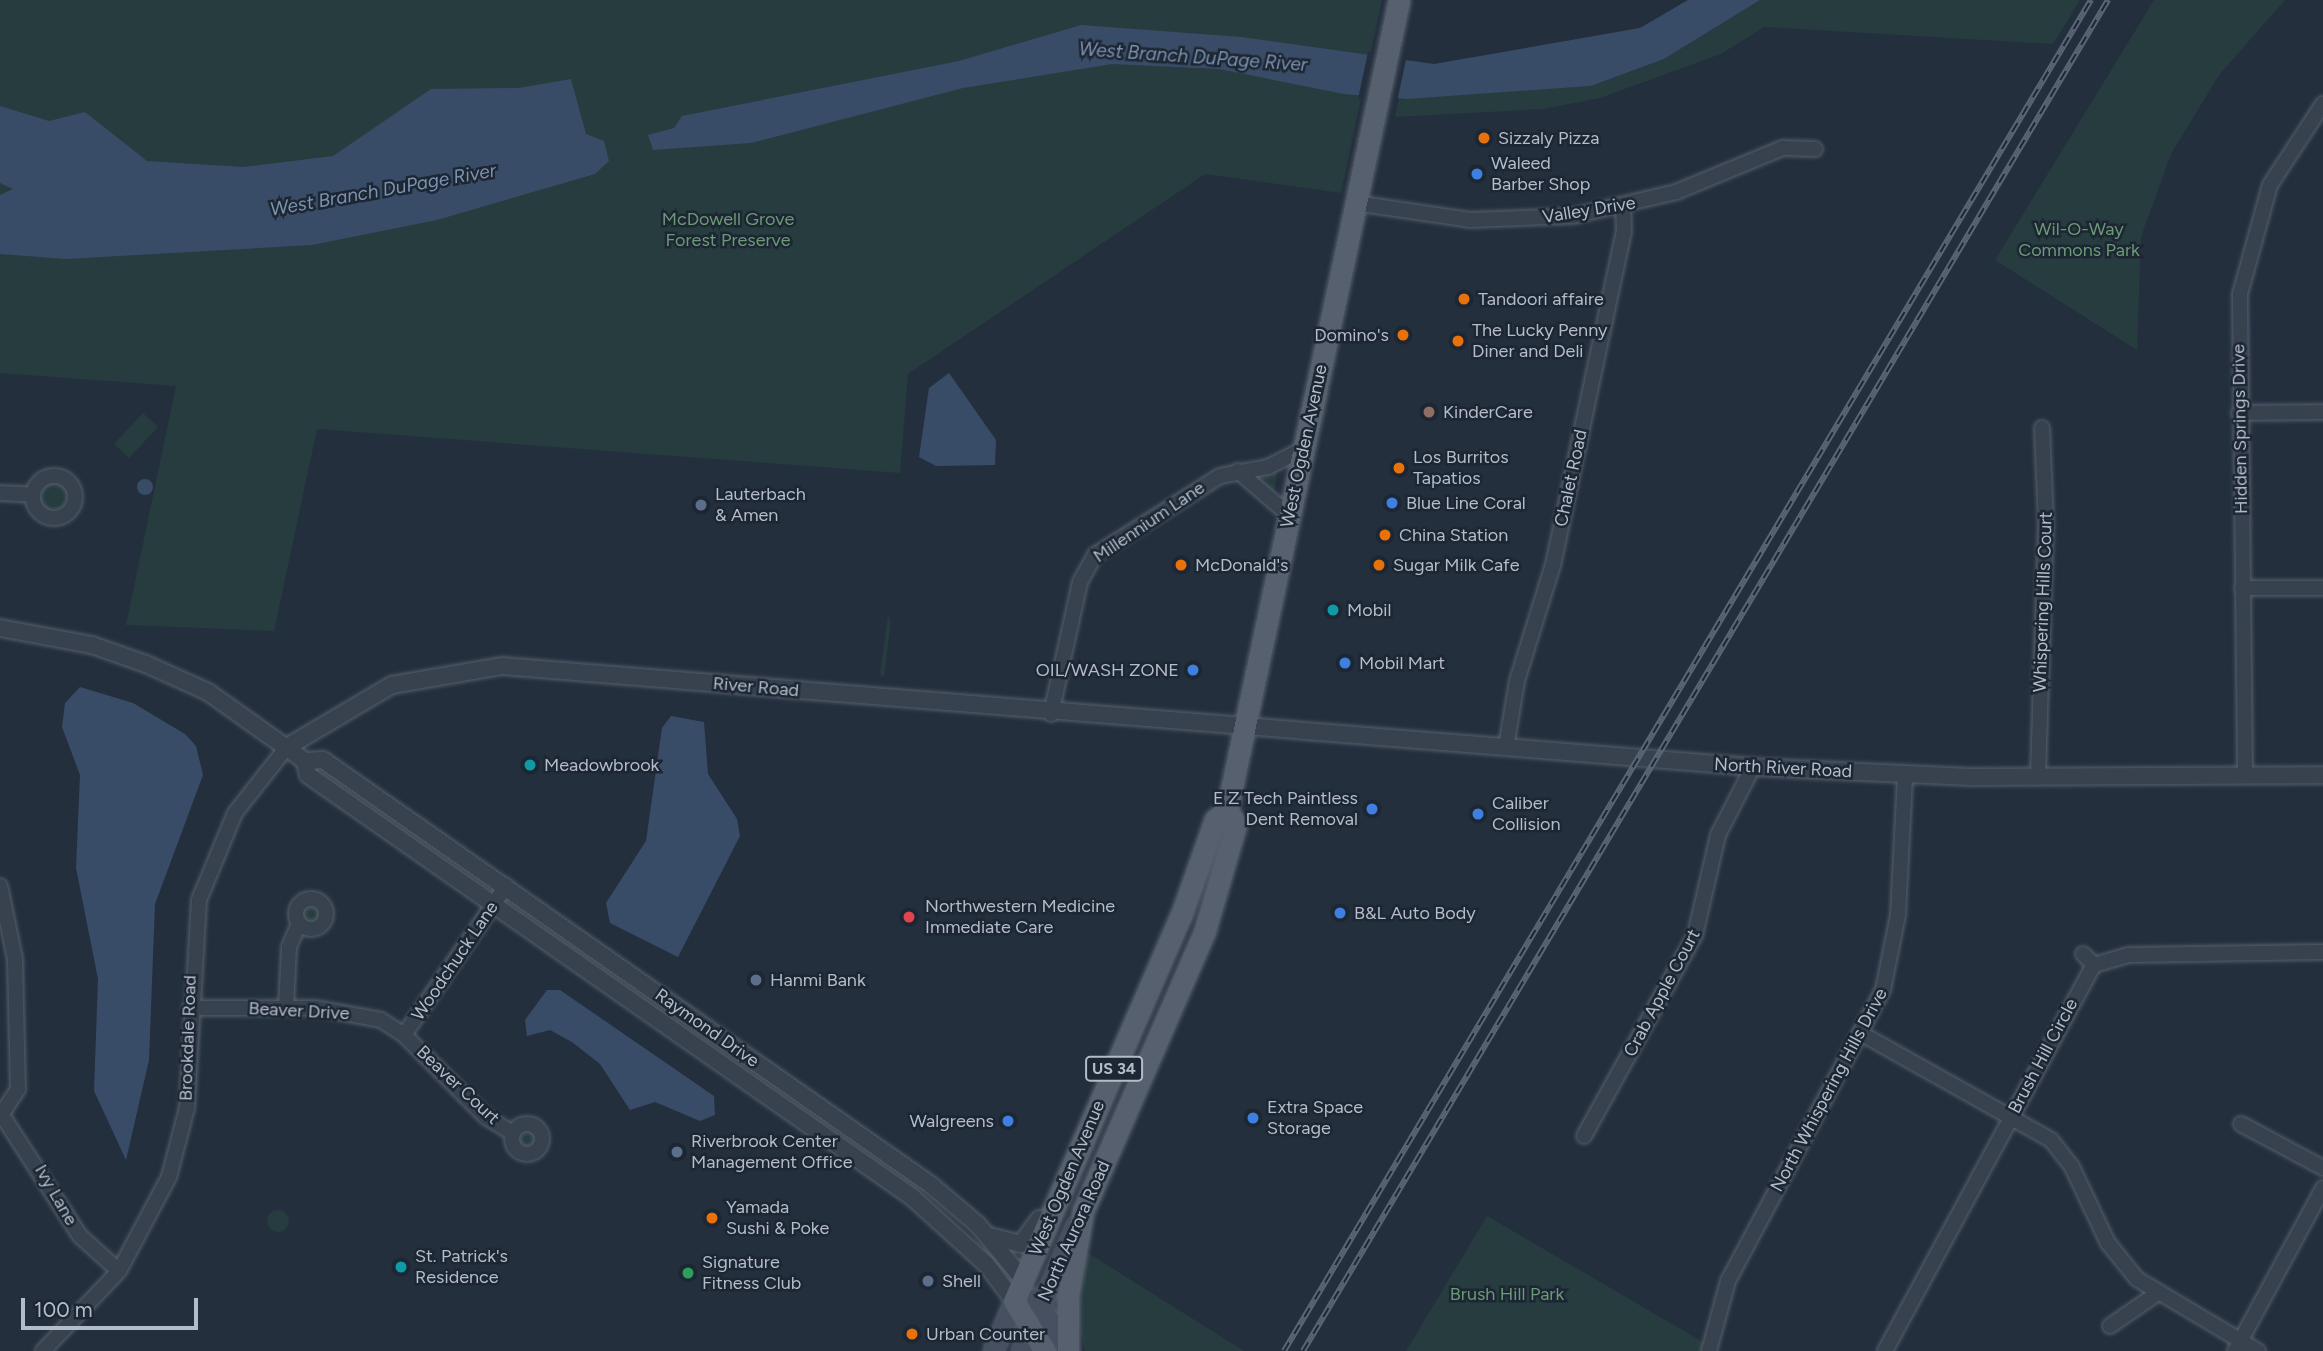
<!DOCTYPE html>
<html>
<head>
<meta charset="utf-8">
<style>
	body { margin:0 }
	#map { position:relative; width:2323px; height:1351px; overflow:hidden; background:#242f3e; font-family:Figtree,sans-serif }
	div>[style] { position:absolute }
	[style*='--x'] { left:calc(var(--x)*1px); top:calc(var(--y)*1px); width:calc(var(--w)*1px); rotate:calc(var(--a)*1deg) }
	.green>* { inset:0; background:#263c3f }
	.round { border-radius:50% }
	.water>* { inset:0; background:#394c67 }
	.pier>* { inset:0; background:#242f3e }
	.roads { filter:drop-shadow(0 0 2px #565f6c) drop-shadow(0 0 2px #565f6c) }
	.minor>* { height:14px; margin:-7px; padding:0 7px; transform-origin:7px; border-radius:7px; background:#38414e }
	.minor>.ring { margin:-7px; padding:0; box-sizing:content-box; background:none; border:14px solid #38414e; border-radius:50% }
	.tertiary>* { height:16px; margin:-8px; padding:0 8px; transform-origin:8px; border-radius:8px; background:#38414e }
	.secondary>* { height:19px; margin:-9.5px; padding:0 9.5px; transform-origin:9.5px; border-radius:9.5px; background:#465061 }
	.primary>* { height:21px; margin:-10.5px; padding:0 10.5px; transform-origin:10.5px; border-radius:10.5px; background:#56606e }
	.rail>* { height:6px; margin-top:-3px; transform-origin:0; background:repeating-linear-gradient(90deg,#1d2633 0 10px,#5a6575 0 20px); box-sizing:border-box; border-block:2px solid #5a6575 }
	.dots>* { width:19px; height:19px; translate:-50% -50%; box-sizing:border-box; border:4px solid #1d2633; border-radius:50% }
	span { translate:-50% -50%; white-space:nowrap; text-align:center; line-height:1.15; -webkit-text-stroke:5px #1d2633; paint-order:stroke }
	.shield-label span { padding:2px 5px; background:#1d2633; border:2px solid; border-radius:5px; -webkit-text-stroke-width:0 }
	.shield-label { font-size:16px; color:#b4bcc9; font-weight:700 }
	.poi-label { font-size:18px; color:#b4bcc9 }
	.left { translate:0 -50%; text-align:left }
	.right { translate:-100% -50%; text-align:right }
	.street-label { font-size:18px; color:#b4bcc9 }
	.park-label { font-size:18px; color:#6b9a76 }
	.water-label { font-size:19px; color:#7c92b1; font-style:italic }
	.scale { position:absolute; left:21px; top:1298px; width:177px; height:32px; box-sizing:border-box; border:4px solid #b4bcc9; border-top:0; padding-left:9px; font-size:21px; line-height:24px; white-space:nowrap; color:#b4bcc9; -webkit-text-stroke:5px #1d2633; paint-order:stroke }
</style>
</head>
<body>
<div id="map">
	<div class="green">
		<div style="clip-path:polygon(0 0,1382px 0,1341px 193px,1205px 174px,908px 374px,900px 473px,317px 429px,274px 631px,126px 625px,176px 386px,0 373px)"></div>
		<div style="clip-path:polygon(1760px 0,2080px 0,2053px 44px,1764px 27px,1721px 54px,1600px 98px,1543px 109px,1395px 117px,1399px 98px,1591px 86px,1664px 59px)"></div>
		<div style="clip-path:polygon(2154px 0,2285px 0,2219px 75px,2171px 154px,2141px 237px,2137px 350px,1995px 260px)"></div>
		<div style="clip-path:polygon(143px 413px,158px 427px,129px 458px,114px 444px)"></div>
		<div style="clip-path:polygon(1278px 469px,1274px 493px,1246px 473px)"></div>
		<div class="round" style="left:39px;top:482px;width:28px;height:28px"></div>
		<div style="clip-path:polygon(888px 616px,891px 622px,884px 677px,880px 674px)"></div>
		<div class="round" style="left:301px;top:906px;width:18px;height:18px"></div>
		<div class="round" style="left:519px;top:1130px;width:16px;height:16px"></div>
		<div class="round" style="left:267px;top:1210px;width:22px;height:22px"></div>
		<div style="clip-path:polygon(1487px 1216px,1703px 1342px,1702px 1351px,1406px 1351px)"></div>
		<div style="clip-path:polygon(1085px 1251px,1244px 1351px,1085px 1351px,1076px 1314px)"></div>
	</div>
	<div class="water">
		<div style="clip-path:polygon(1688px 0,1760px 0,1664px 59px,1591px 86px,1407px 99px,1344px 94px,1219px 69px,1112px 64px,963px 88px,751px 143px,653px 150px,648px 135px,674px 128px,682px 116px,959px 61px,1081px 25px,1241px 37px,1434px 64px,1640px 28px)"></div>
		<div style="clip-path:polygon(571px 79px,586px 134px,604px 141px,609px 161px,595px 174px,437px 220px,312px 245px,66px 259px,0 254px,0 195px,13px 189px,0 183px,0 106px,49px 121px,85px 112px,147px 161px,243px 167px,333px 156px,431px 89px,519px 88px)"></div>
		<div style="clip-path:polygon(949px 373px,996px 440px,995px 465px,936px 466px,919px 457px,929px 388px)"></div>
		<div class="round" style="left:137px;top:479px;width:16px;height:16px"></div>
		<div style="clip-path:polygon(80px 687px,133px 703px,185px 734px,196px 746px,203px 775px,155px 904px,149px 1060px,126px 1160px,94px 1091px,98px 979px,76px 868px,80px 775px,62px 727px,65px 703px)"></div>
		<div style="clip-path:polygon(671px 716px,704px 722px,708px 774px,737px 819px,740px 836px,678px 957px,610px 923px,606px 903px,646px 841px,662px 728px)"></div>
		<div style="clip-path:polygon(547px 990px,560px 990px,714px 1096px,715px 1115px,700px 1121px,655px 1102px,630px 1110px,600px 1064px,572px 1042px,550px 1030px,527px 1036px,525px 1020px)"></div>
	</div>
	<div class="pier">
		<div style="clip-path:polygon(1390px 51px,1407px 55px,1397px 102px,1358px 99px,1368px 52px)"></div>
	</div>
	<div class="roads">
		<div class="minor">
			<div style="--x:1355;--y:203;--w:116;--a:8.4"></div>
			<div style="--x:1470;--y:220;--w:103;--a:-2.2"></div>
			<div style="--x:1573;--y:216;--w:106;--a:-13.1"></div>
			<div style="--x:1676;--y:192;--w:116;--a:-22.4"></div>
			<div style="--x:1783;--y:148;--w:32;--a:2"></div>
			<div style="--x:2239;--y:413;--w:84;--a:-0.7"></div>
			<div style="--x:1238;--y:471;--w:67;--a:40.8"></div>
			<div class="ring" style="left:33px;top:476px;width:28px;height:28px"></div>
			<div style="--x:0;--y:493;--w:33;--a:3"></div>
			<div style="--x:2242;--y:588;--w:81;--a:0"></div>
			<div style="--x:1051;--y:714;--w:135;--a:-77.6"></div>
			<div style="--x:1080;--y:582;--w:31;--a:-61"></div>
			<div style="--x:1095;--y:555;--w:148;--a:-32.3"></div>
			<div style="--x:1220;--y:476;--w:49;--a:-10.6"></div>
			<div style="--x:1268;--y:467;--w:38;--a:-27"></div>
			<div style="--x:1506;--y:747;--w:67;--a:-80.5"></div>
			<div style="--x:1517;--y:681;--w:121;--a:-72.8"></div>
			<div style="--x:1553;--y:565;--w:340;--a:-78"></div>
			<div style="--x:1624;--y:232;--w:26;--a:-92"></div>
			<div style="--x:2245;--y:774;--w:480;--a:-90.6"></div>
			<div style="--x:2240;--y:294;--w:113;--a:-74.6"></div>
			<div style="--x:2270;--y:185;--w:97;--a:-56.8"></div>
			<div style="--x:2038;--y:776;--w:250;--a:-88.2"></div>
			<div style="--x:2046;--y:526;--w:98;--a:-92.3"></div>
			<div style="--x:0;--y:886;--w:75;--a:78.4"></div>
			<div style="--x:15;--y:959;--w:130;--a:88.7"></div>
			<div style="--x:18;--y:1089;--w:30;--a:123"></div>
			<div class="ring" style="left:296px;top:899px;width:16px;height:16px"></div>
			<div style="--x:2083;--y:954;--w:16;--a:45"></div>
			<div style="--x:190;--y:1008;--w:125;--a:0"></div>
			<div style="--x:315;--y:1008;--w:67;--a:10.3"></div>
			<div style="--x:381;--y:1020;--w:27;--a:33"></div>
			<div style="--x:404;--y:1035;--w:116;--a:45"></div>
			<div style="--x:486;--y:1117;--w:31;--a:31"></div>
			<div style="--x:286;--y:1008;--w:61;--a:-87.2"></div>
			<div style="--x:289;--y:947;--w:26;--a:-67"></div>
			<div style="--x:1862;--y:1034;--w:217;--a:29.3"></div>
			<div style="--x:2051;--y:1140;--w:34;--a:52"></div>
			<div style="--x:2072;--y:1167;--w:84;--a:64.7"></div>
			<div style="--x:2108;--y:1243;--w:46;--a:51.1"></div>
			<div style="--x:2137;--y:1279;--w:141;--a:30.8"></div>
			<div style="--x:404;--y:1035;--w:181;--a:-55.6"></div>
			<div style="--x:0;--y:1112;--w:148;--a:57.2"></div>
			<div style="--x:80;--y:1236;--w:52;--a:41.9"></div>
			<div class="ring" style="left:512px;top:1124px;width:16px;height:16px"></div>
			<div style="--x:2241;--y:1124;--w:93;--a:28.2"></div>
			<div style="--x:1584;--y:1136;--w:230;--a:-61.1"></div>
			<div style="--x:1695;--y:935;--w:103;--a:-77"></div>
			<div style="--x:1718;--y:835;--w:76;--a:-62.8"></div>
			<div style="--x:2110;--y:1326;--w:55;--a:-34.6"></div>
			<div style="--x:43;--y:1351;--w:110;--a:-46.5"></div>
			<div style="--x:119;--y:1271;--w:106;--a:-62"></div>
			<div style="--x:169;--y:1177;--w:71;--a:-75.4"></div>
			<div style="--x:187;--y:1108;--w:208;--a:-86.7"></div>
			<div style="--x:199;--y:900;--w:94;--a:-67.5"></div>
			<div style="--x:235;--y:813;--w:84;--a:-51.8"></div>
			<div style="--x:1709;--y:1351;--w:73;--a:-74.8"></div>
			<div style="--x:1728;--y:1281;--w:330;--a:-62"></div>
			<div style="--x:1883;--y:990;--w:76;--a:-78.7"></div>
			<div style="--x:1898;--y:915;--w:140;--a:-87.1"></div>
			<div style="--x:1885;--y:1351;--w:439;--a:-61.6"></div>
			<div style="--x:2094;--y:965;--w:35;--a:-16"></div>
			<div style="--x:2128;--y:955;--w:195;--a:-0.9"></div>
			<div style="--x:2235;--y:1351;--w:185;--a:-61.6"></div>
		</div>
		<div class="tertiary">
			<div style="--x:0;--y:628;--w:94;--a:10.5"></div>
			<div style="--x:92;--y:645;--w:57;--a:19.4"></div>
			<div style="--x:146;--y:664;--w:68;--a:24.3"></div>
			<div style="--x:208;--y:692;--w:119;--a:35.4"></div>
			<div style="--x:305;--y:761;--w:18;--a:-3"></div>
			<div style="--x:323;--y:760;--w:742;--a:34.95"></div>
			<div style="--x:931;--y:1185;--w:62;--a:40.4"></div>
			<div style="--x:978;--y:1225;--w:70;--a:50.2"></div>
			<div style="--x:287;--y:747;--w:122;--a:-30.6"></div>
			<div style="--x:392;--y:685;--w:112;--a:-9.8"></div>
			<div style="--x:502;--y:666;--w:1255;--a:4.62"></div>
			<div style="--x:1753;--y:767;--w:218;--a:2.6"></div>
			<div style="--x:1971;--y:777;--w:352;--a:-0.3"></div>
			<div style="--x:305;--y:761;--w:14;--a:78"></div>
			<div style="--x:308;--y:775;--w:737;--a:34.94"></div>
			<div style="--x:912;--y:1197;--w:101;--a:42.2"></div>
			<div style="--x:987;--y:1265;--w:45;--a:53.1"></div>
			<div style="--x:989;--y:1236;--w:33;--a:14"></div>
			<div style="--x:1021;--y:1244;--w:31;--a:-54"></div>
		</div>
		<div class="secondary">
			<div style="--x:1036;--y:1298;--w:58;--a:59"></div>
			<div style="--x:993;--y:1351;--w:54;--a:-67.2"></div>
			<div style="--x:1021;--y:1351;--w:137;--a:-66.4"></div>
		</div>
		<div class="primary">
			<div style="--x:1045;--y:1351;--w:59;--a:-121.8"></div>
			<div style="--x:1014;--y:1301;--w:420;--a:-66.6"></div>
			<div style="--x:1181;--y:916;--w:102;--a:-70.5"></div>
			<div style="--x:1215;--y:820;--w:16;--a:-40"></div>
			<div style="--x:1227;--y:810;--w:828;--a:-78.01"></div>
			<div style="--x:1068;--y:1351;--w:56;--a:-90"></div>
			<div style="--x:1068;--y:1295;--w:85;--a:-79.9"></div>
			<div style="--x:1083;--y:1211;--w:306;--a:-66.5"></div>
			<div style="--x:1205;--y:930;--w:110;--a:-73.7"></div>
			<div style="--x:1236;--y:824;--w:17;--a:-123"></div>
		</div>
	</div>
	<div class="rail">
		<div style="--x:1284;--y:1351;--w:1574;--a:-59.15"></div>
		<div style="--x:1303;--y:1351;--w:1573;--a:-59.21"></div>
	</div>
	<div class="dots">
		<div style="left:1484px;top:138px;background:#e8710a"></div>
		<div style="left:1477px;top:174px;background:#3f7fe0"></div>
		<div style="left:1464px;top:299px;background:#e8710a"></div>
		<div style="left:1403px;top:335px;background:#e8710a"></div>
		<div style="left:1458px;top:341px;background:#e8710a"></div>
		<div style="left:1429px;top:412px;background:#8d6e63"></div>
		<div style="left:1399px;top:468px;background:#e8710a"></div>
		<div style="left:1392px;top:503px;background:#3f7fe0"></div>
		<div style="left:701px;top:505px;background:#5c6f8a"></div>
		<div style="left:1385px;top:535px;background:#e8710a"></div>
		<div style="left:1181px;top:565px;background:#e8710a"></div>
		<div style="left:1379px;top:565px;background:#e8710a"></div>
		<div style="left:1333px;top:610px;background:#0f9aa8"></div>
		<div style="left:1345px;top:663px;background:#3f7fe0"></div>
		<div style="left:1193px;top:670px;background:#3f7fe0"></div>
		<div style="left:530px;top:765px;background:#0f9aa8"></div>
		<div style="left:1372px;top:809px;background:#3f7fe0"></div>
		<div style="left:1478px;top:814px;background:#3f7fe0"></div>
		<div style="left:1340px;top:913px;background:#3f7fe0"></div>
		<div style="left:909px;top:917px;background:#e0444e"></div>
		<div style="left:756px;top:980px;background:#5c6f8a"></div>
		<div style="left:1253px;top:1118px;background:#3f7fe0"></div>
		<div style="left:1008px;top:1121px;background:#3f7fe0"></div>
		<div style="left:677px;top:1152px;background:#5c6f8a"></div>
		<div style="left:712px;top:1218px;background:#e8710a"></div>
		<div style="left:401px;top:1267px;background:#0f9aa8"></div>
		<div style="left:688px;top:1273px;background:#2e9e5b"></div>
		<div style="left:928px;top:1281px;background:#5c6f8a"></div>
		<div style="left:912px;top:1334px;background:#e8710a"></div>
	</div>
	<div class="shield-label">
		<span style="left:1114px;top:1069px">US 34</span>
	</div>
	<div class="poi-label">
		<span class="left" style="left:1498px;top:138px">Sizzaly Pizza</span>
		<span class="left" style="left:1491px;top:174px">Waleed<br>Barber Shop</span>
		<span class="left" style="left:1478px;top:299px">Tandoori affaire</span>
		<span class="left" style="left:1472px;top:341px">The Lucky Penny<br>Diner and Deli</span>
		<span class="right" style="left:1389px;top:335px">Domino's</span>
		<span class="left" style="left:1443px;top:412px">KinderCare</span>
		<span class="left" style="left:1413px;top:468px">Los Burritos<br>Tapatios</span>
		<span class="left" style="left:715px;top:505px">Lauterbach<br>&amp; Amen</span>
		<span class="left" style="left:1406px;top:503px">Blue Line Coral</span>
		<span class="left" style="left:1399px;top:535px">China Station</span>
		<span class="left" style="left:1195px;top:565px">McDonald's</span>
		<span class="left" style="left:1393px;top:565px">Sugar Milk Cafe</span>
		<span class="left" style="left:1347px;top:610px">Mobil</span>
		<span class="left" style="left:1359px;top:663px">Mobil Mart</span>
		<span class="right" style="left:1179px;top:670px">OIL/WASH ZONE</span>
		<span class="left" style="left:544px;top:765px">Meadowbrook</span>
		<span class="right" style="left:1358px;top:809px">E Z Tech Paintless<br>Dent Removal</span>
		<span class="left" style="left:1492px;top:814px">Caliber<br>Collision</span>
		<span class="left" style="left:925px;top:917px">Northwestern Medicine<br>Immediate Care</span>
		<span class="left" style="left:1354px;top:913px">B&amp;L Auto Body</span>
		<span class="left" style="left:770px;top:980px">Hanmi Bank</span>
		<span class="left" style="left:1267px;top:1118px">Extra Space<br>Storage</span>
		<span class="right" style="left:994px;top:1121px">Walgreens</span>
		<span class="left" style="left:691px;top:1152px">Riverbrook Center<br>Management Office</span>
		<span class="left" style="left:726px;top:1218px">Yamada<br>Sushi &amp; Poke</span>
		<span class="left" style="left:415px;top:1267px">St. Patrick's<br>Residence</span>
		<span class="left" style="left:702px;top:1273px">Signature<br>Fitness Club</span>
		<span class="left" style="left:942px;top:1281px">Shell</span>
		<span class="left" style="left:926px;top:1334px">Urban Counter</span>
	</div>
	<div class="street-label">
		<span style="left:1589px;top:210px;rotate:-9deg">Valley Drive</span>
		<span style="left:2240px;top:429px;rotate:-91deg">Hidden Springs Drive</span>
		<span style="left:1304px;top:446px;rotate:-78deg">West Ogden Avenue</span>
		<span style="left:1571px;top:478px;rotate:-78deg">Chalet Road</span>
		<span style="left:1149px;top:522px;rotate:-34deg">Millennium Lane</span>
		<span style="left:2043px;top:602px;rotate:-88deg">Whispering Hills Court</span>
		<span style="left:756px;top:687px;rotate:5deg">River Road</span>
		<span style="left:1783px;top:768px;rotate:3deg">North River Road</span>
		<span style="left:455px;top:961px;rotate:-56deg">Woodchuck Lane</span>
		<span style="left:1662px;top:993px;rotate:-62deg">Crab Apple Court</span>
		<span style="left:299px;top:1011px;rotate:3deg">Beaver Drive</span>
		<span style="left:707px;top:1028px;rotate:35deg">Raymond Drive</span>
		<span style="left:188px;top:1038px;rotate:-88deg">Brookdale Road</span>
		<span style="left:2043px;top:1056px;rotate:-62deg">Brush Hill Circle</span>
		<span style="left:458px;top:1085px;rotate:43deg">Beaver Court</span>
		<span style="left:1829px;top:1090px;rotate:-62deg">North Whispering Hills Drive</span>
		<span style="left:1067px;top:1178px;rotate:-67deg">West Ogden Avenue</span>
		<span style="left:56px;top:1195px;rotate:60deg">Ivy Lane</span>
		<span style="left:1074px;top:1231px;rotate:-66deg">North Aurora Road</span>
	</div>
	<div class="park-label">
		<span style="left:728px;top:230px">McDowell Grove<br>Forest Preserve</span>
		<span style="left:2079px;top:240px">Wil-O-Way<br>Commons Park</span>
		<span style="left:1507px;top:1294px">Brush Hill Park</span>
	</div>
	<div class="water-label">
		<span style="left:1193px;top:57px;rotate:4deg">West Branch DuPage River</span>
		<span style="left:383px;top:190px;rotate:-10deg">West Branch DuPage River</span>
	</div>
	<div class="scale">100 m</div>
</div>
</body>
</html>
